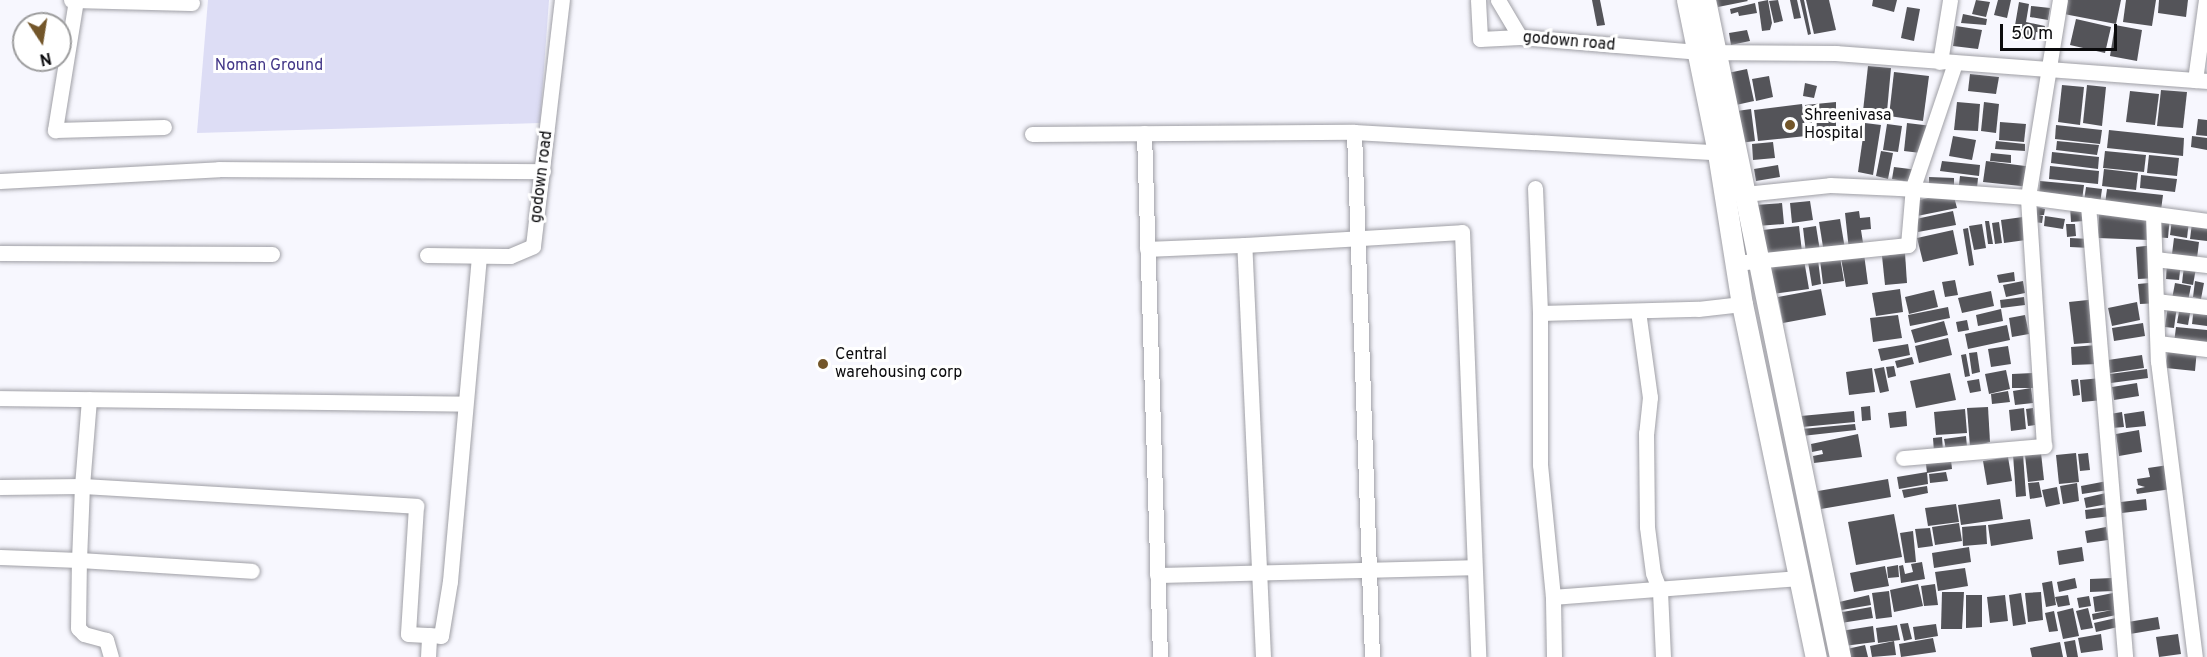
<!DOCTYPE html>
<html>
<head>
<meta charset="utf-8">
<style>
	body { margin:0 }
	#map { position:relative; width:2207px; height:657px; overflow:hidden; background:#f7f7fe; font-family:Overpass,sans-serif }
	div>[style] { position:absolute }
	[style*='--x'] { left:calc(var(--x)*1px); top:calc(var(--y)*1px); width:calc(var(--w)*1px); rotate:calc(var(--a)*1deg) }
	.green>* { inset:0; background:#ddddf5 }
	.building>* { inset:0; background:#545459 }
	.roads { filter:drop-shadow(0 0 2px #9f9fa5) drop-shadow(0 0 2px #9f9fa5) }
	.street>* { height:15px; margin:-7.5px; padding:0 7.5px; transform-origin:7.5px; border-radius:7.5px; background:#fff }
	.secondary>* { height:21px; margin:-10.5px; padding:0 10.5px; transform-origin:10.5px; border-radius:10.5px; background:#fff }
	.dots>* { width:16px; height:16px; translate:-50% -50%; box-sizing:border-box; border:3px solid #fff; border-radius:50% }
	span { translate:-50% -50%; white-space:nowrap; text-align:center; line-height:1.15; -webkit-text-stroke:6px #fff; paint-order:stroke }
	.street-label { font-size:16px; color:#0b0b0d }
	.park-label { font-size:16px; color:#433788 }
	.poi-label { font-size:16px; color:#0b0b0d }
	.left { translate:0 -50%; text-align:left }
	.north { position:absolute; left:12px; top:12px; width:60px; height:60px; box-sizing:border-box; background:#fff; border:2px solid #9d9d9e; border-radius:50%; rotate:168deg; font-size:16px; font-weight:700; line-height:24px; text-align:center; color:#0b0b0d }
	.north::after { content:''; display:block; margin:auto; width:21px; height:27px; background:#73562a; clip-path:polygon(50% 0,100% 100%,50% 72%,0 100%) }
	.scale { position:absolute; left:2000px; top:24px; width:117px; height:27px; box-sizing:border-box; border:3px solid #0b0b0d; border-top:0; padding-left:8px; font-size:18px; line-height:21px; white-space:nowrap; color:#0b0b0d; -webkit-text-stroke:4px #fff; paint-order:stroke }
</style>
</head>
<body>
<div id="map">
	<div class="green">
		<div style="clip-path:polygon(208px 0,549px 0,540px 123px,197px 133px)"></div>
	</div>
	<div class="building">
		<div style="clip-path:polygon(1592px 0,1600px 0,1605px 25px,1597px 26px)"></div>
		<div style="clip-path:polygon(1716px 0,1747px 0,1748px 1px,1718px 7px)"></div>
		<div style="clip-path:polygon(1768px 0,1772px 23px,1770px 30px,1762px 31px,1758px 2px)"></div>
		<div style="clip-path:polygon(1778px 0,1783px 21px,1774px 23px,1769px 1px)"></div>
		<div style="clip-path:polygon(1790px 0,1797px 0,1801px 18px,1794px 19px)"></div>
		<div style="clip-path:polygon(1800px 0,1804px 0,1811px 34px,1808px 35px)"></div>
		<div style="clip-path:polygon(1806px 0,1829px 0,1836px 30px,1814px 34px)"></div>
		<div style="clip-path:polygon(1873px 0,1897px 0,1894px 12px,1872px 6px)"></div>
		<div style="clip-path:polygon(1976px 0,1990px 2px,1986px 17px,1972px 14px)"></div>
		<div style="clip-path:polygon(1998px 0,2011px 0,2007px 18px,1994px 15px)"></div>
		<div style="clip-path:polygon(2067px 0,2121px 0,2116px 24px,2064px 14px)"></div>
		<div style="clip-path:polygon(2126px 0,2156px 0,2152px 26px,2123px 22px)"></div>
		<div style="clip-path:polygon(2159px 0,2188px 0,2186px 17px,2158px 13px)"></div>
		<div style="clip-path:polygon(2019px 2px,2029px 4px,2026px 22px,2045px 26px,2044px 33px,2036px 32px,2035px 40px,2013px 37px)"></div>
		<div style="clip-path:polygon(1755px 3px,1757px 13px,1739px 16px,1738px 12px,1731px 14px,1730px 9px)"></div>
		<div style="clip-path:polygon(2031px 6px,2050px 8px,2048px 20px,2030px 17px)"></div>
		<div style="clip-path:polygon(1907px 7px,1920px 9px,1914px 41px,1901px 38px)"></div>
		<div style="clip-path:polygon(1963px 14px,1987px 19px,1986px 25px,1961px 23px)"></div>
		<div style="clip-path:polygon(2076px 19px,2111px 27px,2105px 53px,2070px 45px)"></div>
		<div style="clip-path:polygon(2115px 25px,2142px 30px,2137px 61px,2110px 56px)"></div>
		<div style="clip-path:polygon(1956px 26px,1982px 30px,1978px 49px,1953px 46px)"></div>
		<div style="clip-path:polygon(1747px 30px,1750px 41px,1731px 45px,1729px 33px)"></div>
		<div style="clip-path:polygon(1868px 66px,1891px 68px,1886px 122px,1862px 120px)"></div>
		<div style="clip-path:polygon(1747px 69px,1754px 101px,1736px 105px,1728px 73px)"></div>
		<div style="clip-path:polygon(1894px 72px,1929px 76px,1923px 121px,1889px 116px)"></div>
		<div style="clip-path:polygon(1970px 74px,1999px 77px,1996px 94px,1968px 91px)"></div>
		<div style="clip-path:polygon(1769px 76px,1773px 97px,1756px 101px,1752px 79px)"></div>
		<div style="clip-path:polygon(1805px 83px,1817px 86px,1814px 98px,1803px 96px)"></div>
		<div style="clip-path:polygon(2062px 85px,2084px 87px,2080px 125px,2058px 122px)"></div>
		<div style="clip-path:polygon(2087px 85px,2106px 87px,2102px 126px,2083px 123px)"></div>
		<div style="clip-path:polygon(2161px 90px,2187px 92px,2183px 128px,2157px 126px)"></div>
		<div style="clip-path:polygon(2130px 91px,2159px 94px,2155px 125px,2126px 122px)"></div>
		<div style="clip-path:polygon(1836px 102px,1836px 132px,1808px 135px,1805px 105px)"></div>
		<div style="clip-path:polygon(1957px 102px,1980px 104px,1978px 131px,1954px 130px)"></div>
		<div style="clip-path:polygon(1984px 102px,1999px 104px,1996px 133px,1981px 131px)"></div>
		<div style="clip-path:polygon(1802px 104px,1806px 136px,1758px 141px,1754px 110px)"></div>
		<div style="clip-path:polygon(1751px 109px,1755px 141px,1740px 143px,1737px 111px)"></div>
		<div style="clip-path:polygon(2198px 119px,2207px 120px,2207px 136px,2196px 135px)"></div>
		<div style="clip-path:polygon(2000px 122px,2026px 124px,2024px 142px,1999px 140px)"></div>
		<div style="clip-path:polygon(1865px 123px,1881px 125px,1873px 175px,1858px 172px)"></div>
		<div style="clip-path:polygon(1907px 123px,1932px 126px,1929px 154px,1904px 151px)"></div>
		<div style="clip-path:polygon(1887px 124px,1902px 126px,1898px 152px,1883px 150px)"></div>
		<div style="clip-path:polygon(2056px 125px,2102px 130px,2100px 144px,2055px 139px)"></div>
		<div style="clip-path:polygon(2109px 130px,2184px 138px,2183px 156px,2107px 148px)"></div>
		<div style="clip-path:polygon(1953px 136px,1976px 140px,1972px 160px,1949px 156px)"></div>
		<div style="clip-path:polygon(2192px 136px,2207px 138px,2207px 150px,2191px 147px)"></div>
		<div style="clip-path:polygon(1996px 141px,2025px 144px,2025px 151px,1995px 149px)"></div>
		<div style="clip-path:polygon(2057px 141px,2099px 145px,2097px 155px,2056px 150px)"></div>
		<div style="clip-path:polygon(1773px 142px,1775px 158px,1753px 160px,1752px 144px)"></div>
		<div style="clip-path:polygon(1881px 151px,1893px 153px,1888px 179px,1876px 176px)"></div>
		<div style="clip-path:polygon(2105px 151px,2146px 155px,2144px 172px,2103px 168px)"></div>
		<div style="clip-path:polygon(2052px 152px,2099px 157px,2098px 169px,2051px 163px)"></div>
		<div style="clip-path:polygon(1991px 153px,2011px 155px,2011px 163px,1990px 161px)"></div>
		<div style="clip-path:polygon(2149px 155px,2179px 158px,2177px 176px,2147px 173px)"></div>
		<div style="clip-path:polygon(1942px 161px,1980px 165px,1979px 176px,1940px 171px)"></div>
		<div style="clip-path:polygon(1986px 161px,2033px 167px,2030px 187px,1983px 182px)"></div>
		<div style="clip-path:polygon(1778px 165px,1780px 177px,1756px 181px,1754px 169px)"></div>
		<div style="clip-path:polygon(2050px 166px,2099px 171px,2098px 184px,2049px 179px)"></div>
		<div style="clip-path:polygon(1894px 167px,1918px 170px,1916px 183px,1892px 179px)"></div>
		<div style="clip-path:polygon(2104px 169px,2138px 173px,2136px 190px,2102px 186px)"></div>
		<div style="clip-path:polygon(2141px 175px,2177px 179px,2175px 192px,2140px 188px)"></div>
		<div style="clip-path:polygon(1960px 176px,1978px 178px,1977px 188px,1959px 185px)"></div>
		<div style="clip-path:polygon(1929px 177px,1954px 178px,1954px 190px,1929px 190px)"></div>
		<div style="clip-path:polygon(2040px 181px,2084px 185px,2082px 200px,2039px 195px)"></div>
		<div style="clip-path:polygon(2086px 187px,2102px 189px,2100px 204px,2084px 202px)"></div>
		<div style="clip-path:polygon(2107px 189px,2163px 195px,2161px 210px,2105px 204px)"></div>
		<div style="clip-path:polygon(1953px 193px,1957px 208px,1917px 216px,1914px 201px)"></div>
		<div style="clip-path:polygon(1810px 201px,1813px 220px,1792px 223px,1790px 203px)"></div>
		<div style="clip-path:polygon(1782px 203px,1784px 224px,1757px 226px,1755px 205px)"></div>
		<div style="clip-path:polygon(2083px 205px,2084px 221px,2071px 222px,2070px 206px)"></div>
		<div style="clip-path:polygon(2037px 207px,2045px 209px,2044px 215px,2039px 215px,2043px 216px,2042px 223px,2034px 222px)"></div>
		<div style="clip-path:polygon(2099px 209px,2149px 211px,2148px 240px,2098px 238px)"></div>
		<div style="clip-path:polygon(1859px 211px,1860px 218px,1870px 217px,1871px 229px,1861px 230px,1864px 249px,1849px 250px,1845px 213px)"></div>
		<div style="clip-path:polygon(1953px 211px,1956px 225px,1918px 232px,1916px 219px)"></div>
		<div style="clip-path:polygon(2155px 214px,2170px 215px,2168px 238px,2153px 237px)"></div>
		<div style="clip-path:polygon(2030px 216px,2033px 239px,2004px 243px,2001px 220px)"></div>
		<div style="clip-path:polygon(2045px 216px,2065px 219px,2063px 229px,2044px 226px)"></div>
		<div style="clip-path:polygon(1840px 219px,1845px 249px,1824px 253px,1819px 222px)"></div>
		<div style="clip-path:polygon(2172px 219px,2189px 221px,2187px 238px,2170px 235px)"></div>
		<div style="clip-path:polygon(1985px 221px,1989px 221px,1993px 244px,1988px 244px)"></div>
		<div style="clip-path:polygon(1999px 222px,2002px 243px,1995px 244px,1992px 223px)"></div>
		<div style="clip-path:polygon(2192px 223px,2207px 225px,2207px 241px,2190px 239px)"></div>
		<div style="clip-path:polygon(1982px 224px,1986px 248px,1974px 250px,1969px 226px)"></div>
		<div style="clip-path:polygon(2066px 224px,2075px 224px,2076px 236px,2067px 237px)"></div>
		<div style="clip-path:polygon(1799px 226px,1802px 252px,1766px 256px,1763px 230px)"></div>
		<div style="clip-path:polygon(1816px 226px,1820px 251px,1806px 253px,1803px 228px)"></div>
		<div style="clip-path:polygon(1968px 228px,1974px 265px,1969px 266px,1963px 229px)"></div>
		<div style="clip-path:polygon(1953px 230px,1958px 254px,1923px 262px,1917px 238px)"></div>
		<div style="clip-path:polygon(2070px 238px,2090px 239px,2090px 248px,2070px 247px)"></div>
		<div style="clip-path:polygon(2174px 238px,2199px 242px,2197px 258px,2172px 254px)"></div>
		<div style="clip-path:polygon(2155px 245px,2157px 278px,2138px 279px,2136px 247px)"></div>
		<div style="clip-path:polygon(1905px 253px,1907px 283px,1885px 285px,1882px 256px)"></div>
		<div style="clip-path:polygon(1864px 254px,1868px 284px,1846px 287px,1841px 258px)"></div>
		<div style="clip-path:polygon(1840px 257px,1844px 281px,1823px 284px,1820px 260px)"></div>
		<div style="clip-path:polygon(1804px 260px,1809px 289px,1772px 294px,1768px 265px)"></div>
		<div style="clip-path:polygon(1818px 260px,1821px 284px,1812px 286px,1808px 262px)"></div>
		<div style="clip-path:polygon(2167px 261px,2181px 262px,2179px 280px,2166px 279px)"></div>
		<div style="clip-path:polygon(2184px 266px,2196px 268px,2193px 285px,2182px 283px)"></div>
		<div style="clip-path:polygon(2014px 272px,2015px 281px,1999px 283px,1997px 275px)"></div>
		<div style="clip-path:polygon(1955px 280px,1958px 295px,1945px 297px,1942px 282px)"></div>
		<div style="clip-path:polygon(2023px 281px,2025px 293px,2006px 297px,2003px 285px)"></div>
		<div style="clip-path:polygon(2195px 281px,2204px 283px,2201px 299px,2193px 297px)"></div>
		<div style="clip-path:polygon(2159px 282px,2161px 303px,2140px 304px,2138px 284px)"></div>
		<div style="clip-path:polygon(2175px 283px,2191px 286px,2188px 301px,2172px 299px)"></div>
		<div style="clip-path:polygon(1821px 289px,1826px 315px,1783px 323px,1778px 297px)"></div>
		<div style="clip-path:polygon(1900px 289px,1903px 312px,1876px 316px,1872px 293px)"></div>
		<div style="clip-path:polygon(1934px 290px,1938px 307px,1909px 314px,1905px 297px)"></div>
		<div style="clip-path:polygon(1991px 291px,1994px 306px,1962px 313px,1958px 298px)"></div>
		<div style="clip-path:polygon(2024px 297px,2025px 305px,2001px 308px,2000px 300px)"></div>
		<div style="clip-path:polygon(2097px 299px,2101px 342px,2074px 344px,2069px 302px)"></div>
		<div style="clip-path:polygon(2137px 302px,2140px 320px,2112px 326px,2108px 308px)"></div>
		<div style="clip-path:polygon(2168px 305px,2177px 306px,2174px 328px,2165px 327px)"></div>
		<div style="clip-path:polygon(2180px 306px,2191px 308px,2188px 325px,2177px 323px)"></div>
		<div style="clip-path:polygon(1948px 307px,1950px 318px,1910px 326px,1908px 315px)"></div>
		<div style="clip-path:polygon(2194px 307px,2207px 309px,2207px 326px,2192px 324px)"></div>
		<div style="clip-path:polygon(2001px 309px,2003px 321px,1978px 326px,1976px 315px)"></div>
		<div style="clip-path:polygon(1898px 315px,1902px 338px,1873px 342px,1870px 318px)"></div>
		<div style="clip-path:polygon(2025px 315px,2029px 334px,2012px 337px,2009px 318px)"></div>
		<div style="clip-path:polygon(1967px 320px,1969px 330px,1958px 332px,1956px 322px)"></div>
		<div style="clip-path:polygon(1944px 321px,1948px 335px,1915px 343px,1911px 330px)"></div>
		<div style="clip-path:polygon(2143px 323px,2145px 336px,2114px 341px,2112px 328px)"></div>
		<div style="clip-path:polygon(2007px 325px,2010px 340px,1968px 349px,1965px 334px)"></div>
		<div style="clip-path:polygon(2176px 327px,2207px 330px,2207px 347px,2174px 343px)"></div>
		<div style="clip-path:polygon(1948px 338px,1952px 355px,1919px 363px,1915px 346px)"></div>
		<div style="clip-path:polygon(1908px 344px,1910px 355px,1881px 361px,1878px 349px)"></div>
		<div style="clip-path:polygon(2097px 345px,2098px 364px,2072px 365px,2071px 347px)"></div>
		<div style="clip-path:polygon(2008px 346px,2011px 364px,1991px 367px,1988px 349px)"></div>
		<div style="clip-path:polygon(2168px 346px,2197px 349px,2195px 371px,2166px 368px)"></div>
		<div style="clip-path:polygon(1977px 352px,1980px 372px,1972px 374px,1969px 353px)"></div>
		<div style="clip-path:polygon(1966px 354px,1970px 376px,1965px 377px,1961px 355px)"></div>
		<div style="clip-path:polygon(2142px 355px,2144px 368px,2110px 373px,2108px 360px)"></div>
		<div style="clip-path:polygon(1912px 357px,1914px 364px,1897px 368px,1895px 361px)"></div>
		<div style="clip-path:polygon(1894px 366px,1896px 376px,1888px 378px,1886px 367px)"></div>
		<div style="clip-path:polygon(1884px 367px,1889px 391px,1880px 393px,1874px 369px)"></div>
		<div style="clip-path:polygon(1872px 368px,1875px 392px,1849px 395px,1846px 372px)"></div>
		<div style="clip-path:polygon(2147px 369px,2148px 378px,2111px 383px,2110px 374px)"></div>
		<div style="clip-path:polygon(2006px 370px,2010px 389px,1989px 394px,1985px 374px)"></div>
		<div style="clip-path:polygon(1950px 373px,1956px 400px,1916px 408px,1910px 381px)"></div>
		<div style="clip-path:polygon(2033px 373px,2034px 388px,2012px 388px,2012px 374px)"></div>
		<div style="clip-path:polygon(2101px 378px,2103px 400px,2082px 402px,2080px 380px)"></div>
		<div style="clip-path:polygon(1979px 379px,1981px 391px,1970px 393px,1967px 381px)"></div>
		<div style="clip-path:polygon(2078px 379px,2080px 395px,2073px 396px,2071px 380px)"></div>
		<div style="clip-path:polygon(2137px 383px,2139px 396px,2114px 400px,2112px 387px)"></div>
		<div style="clip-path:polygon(2031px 388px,2033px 403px,2015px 405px,2013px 391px)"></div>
		<div style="clip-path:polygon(2008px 391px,2010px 402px,1992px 404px,1991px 394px)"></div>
		<div style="clip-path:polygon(1870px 406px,1871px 420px,1862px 421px,1861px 407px)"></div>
		<div style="clip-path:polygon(1988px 407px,1990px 442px,1970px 447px,1967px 408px)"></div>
		<div style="clip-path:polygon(2024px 408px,2026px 429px,2011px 431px,2009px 410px)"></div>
		<div style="clip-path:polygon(2033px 408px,2035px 425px,2028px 426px,2026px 409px)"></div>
		<div style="clip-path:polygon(1965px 409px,1967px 433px,1936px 435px,1934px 412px)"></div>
		<div style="clip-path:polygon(1854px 411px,1855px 422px,1802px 427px,1801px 416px)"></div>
		<div style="clip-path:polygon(1906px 411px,1907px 426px,1890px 428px,1888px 413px)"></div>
		<div style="clip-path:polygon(2144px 411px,2146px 426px,2126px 428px,2124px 414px)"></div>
		<div style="clip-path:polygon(2122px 412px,2124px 427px,2112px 428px,2110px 414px)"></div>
		<div style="clip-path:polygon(1855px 424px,1856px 430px,1802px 436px,1802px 429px)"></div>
		<div style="clip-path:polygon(2139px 430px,2142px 452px,2119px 456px,2116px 434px)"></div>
		<div style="clip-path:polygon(1858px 434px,1862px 457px,1814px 463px,1813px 456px,1823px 454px,1822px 450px,1812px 452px,1811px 444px)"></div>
		<div style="clip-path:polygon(1966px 436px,1967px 447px,1946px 450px,1944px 439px)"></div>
		<div style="clip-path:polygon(1942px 437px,1943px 451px,1934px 452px,1933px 438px)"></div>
		<div style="clip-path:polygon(2041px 453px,2044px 480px,2028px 482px,2025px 455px)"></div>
		<div style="clip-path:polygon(2076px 453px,2079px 482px,2059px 484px,2056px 455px)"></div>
		<div style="clip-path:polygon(2088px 453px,2090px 470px,2080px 471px,2078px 454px)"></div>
		<div style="clip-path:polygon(2013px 454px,2023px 454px,2026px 496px,2016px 497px)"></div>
		<div style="clip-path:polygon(2008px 457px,2012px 481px,1987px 485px,1983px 461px)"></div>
		<div style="clip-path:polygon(1951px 460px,1952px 469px,1927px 473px,1926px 464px)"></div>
		<div style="clip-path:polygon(2175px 464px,2178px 488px,2137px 494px,2136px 489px,2145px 487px,2138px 485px,2137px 479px,2150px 477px,2148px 468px)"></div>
		<div style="clip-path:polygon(1927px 472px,1928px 484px,1899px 489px,1897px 477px)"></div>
		<div style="clip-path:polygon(1946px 472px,1948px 481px,1930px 483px,1929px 474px)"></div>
		<div style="clip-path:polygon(1888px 479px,1891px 497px,1821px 509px,1818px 491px)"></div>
		<div style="clip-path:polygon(2107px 481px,2108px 490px,2082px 494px,2081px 486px)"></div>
		<div style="clip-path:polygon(2039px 482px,2042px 497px,2030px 499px,2028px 483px)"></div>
		<div style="clip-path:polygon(2077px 483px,2079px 501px,2063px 504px,2060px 486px)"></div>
		<div style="clip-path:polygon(1927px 486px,1928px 493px,1904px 498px,1902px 490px)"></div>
		<div style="clip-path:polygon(2057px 487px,2060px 504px,2046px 507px,2042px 490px)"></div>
		<div style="clip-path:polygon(2106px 493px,2108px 504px,2086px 508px,2084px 498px)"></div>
		<div style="clip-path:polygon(2000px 499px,2003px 519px,1961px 525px,1958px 505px)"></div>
		<div style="clip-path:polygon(2146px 499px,2147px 510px,2122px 513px,2121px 502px)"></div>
		<div style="clip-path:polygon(1956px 504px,1959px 522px,1928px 526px,1925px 508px)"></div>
		<div style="clip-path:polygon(2109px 507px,2111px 516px,2086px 519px,2085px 510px)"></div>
		<div style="clip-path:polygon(1894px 514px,1902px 557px,1856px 565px,1848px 522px)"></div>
		<div style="clip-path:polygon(2030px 519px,2033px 539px,1991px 546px,1988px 525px)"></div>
		<div style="clip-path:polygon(1959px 523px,1962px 541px,1935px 545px,1932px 527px)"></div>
		<div style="clip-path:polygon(1986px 525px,1987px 544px,1963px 546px,1962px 527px)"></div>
		<div style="clip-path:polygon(2106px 527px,2108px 540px,2087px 543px,2085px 531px)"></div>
		<div style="clip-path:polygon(1930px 528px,1933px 546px,1918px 548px,1915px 529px)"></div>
		<div style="clip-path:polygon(1913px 531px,1916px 562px,1905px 563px,1900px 533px)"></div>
		<div style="clip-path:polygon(1969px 547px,1971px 562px,1934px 568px,1932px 553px)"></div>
		<div style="clip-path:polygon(2082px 547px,2084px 561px,2059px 565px,2057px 551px)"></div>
		<div style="clip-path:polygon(1922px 562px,1925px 579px,1901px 583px,1899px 566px,1903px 565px,1905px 574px,1913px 572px,1911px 564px)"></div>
		<div style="clip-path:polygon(1898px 565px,1899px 577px,1888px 578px,1887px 567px)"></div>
		<div style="clip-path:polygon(1885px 566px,1889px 586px,1854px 592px,1850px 573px)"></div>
		<div style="clip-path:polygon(1965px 568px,1968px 586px,1938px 591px,1935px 572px)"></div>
		<div style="clip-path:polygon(2075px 578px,2077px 588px,2059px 592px,2057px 582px)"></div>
		<div style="clip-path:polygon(2112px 578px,2113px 591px,2090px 592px,2090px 579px)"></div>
		<div style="clip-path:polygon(2052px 581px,2056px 605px,2046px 607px,2042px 583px)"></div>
		<div style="clip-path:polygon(1918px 584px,1923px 606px,1894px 612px,1890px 590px)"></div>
		<div style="clip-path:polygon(1935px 584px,1938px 605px,1924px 606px,1921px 586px)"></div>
		<div style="clip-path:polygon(1889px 591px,1892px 617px,1876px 619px,1872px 593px)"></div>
		<div style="clip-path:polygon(1942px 592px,1964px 592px,1962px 629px,1941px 629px)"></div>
		<div style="clip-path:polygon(2041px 592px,2043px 620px,2028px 622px,2025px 593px)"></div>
		<div style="clip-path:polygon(2021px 593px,2026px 624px,2013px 626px,2009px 595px)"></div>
		<div style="clip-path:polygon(2113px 593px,2116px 615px,2093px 620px,2092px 614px,2112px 610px,2095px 612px,2093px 597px)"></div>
		<div style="clip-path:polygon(1869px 595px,1871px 605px,1836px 611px,1835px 603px)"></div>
		<div style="clip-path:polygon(1966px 595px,1982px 595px,1982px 627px,1966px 628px)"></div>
		<div style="clip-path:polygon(2005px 595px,2008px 621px,1990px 623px,1987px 597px)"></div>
		<div style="clip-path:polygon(2068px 595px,2070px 605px,2058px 607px,2055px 597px)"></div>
		<div style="clip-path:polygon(2089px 596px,2091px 606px,2079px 608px,2077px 598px)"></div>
		<div style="clip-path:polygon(1871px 607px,1873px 618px,1841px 623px,1837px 613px)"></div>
		<div style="clip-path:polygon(2073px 608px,2079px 636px,2063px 639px,2057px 612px)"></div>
		<div style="clip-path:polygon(2088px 608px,2093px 628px,2081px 630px,2076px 611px)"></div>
		<div style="clip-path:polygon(2054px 611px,2058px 631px,2049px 632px,2045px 613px)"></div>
		<div style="clip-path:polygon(2158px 617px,2160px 629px,2130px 634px,2128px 622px)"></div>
		<div style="clip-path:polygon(2116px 618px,2118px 627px,2096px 632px,2094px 623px)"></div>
		<div style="clip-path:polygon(1908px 623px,1912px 639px,1904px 641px,1900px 624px)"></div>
		<div style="clip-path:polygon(1936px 624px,1938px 636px,1915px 640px,1913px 627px)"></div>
		<div style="clip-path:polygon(1897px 625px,1900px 640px,1878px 643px,1876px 628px)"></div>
		<div style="clip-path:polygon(1873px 626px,1875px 642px,1844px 646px,1841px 631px)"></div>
		<div style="clip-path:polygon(2101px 634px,2103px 650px,2081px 653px,2078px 638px)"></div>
		<div style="clip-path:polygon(2178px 634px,2181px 654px,2159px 657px,2156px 637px)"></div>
		<div style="clip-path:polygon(1933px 638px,1936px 652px,1901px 657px,1899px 644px)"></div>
		<div style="clip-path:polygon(2075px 640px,2078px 657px,2067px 657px,2064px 642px)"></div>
		<div style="clip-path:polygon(1894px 641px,1896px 655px,1872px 657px,1870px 646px)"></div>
		<div style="clip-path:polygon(2060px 642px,2063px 657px,2032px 657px,2030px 648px)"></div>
		<div style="clip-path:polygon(1865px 645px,1868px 657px,1849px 657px,1847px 649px)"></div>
	</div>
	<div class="roads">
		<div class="street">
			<div style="--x:71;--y:0;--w:121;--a:1.4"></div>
			<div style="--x:76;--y:0;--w:132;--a:99.2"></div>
			<div style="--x:55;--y:130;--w:109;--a:-1.6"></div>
			<div style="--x:1478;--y:0;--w:39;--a:87"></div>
			<div style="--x:1480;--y:39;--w:40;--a:-2.9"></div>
			<div style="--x:1520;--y:37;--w:178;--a:4.8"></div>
			<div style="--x:1697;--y:52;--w:139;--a:0.4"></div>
			<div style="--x:1836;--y:53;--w:372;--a:4.3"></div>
			<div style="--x:1498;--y:0;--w:43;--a:59.3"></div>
			<div style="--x:1940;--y:62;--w:63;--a:-80.8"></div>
			<div style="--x:2195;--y:80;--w:81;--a:-82.2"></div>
			<div style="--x:1354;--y:132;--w:525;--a:88.04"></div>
			<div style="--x:1144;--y:133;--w:524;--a:88.25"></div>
			<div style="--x:1032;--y:134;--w:322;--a:-0.4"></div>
			<div style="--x:1354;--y:132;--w:375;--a:3.2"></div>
			<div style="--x:0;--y:181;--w:219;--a:-3.1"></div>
			<div style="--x:219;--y:169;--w:324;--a:0.4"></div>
			<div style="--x:1535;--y:188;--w:125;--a:87.7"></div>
			<div style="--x:1745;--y:194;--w:85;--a:-6"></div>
			<div style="--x:1830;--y:185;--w:69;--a:2.5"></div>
			<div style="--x:1899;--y:188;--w:129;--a:4"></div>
			<div style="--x:2028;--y:197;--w:181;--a:7.6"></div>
			<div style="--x:2088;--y:205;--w:454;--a:85.3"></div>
			<div style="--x:2153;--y:214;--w:147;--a:88.1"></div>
			<div style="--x:2158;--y:361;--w:298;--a:82.9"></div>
			<div style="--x:1147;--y:249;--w:97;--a:-2.4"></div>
			<div style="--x:0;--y:253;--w:272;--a:0.2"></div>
			<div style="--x:427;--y:255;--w:83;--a:0.7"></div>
			<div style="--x:510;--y:256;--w:25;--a:-23"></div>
			<div style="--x:533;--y:246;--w:248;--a:-83.3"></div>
			<div style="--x:2155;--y:259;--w:52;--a:6.6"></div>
			<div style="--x:1736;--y:263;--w:173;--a:-6"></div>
			<div style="--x:1908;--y:245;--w:58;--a:-85.1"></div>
			<div style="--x:1913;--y:187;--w:131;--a:-71.3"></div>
			<div style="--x:2156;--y:301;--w:51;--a:6.7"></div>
			<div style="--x:1638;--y:311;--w:87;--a:82.1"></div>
			<div style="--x:1650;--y:397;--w:36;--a:96"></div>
			<div style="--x:1646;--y:433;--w:94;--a:89.4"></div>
			<div style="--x:1647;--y:527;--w:46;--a:82.6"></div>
			<div style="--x:1653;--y:573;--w:19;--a:69"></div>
			<div style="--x:1660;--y:591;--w:66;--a:87.4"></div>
			<div style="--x:2158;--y:343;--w:49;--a:7"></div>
			<div style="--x:0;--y:398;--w:465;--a:0.7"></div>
			<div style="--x:1903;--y:458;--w:142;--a:-4.9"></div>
			<div style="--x:2044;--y:446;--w:250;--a:-93.7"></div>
			<div style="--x:2028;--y:197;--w:200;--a:-80.8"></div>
			<div style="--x:0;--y:487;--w:82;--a:-0.7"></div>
			<div style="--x:82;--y:486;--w:87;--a:-85.4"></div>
			<div style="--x:0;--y:557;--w:79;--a:2.2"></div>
			<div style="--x:79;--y:560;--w:74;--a:-87.7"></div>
			<div style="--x:82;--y:486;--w:335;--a:3.4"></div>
			<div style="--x:416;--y:506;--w:128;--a:93.6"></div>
			<div style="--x:408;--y:634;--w:33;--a:3"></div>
			<div style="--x:441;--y:636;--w:56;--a:-80.7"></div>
			<div style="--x:450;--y:581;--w:326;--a:-84.9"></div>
			<div style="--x:1157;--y:575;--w:317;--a:-1.4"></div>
			<div style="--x:1553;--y:597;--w:133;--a:-95.6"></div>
			<div style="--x:1540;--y:465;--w:152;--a:-90"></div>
			<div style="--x:1540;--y:313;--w:158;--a:-1.5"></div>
			<div style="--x:1698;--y:309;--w:44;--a:-6.5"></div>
			<div style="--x:111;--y:657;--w:18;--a:-106"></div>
			<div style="--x:106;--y:640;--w:23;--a:-165"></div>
			<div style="--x:84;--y:634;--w:8;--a:-135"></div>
			<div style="--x:78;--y:628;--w:68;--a:-89.2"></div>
			<div style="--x:79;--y:560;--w:173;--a:3.6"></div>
			<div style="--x:428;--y:657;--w:22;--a:-87"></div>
			<div style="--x:1263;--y:657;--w:412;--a:-92.6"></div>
			<div style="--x:1244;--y:245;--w:218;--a:-3.4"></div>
			<div style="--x:1462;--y:232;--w:425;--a:87.8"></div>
			<div style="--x:1554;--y:657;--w:60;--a:-91"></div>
			<div style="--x:1553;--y:597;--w:246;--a:-4.4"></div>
		</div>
		<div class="secondary">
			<div style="--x:1687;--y:0;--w:156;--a:78.5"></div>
			<div style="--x:1718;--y:153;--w:153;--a:81"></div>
			<div style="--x:1742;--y:304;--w:361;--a:78.2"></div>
			<div style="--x:1705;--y:0;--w:671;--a:78.39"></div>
		</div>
	</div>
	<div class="dots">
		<div style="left:1790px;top:125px;background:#73562a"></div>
		<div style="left:823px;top:364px;background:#73562a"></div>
	</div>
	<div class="street-label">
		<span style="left:1569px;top:42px;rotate:5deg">godown road</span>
		<span style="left:542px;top:177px;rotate:-83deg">godown road</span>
	</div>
	<div class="park-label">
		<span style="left:269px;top:66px">Noman Ground</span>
	</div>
	<div class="poi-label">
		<span class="left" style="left:1804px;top:125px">Shreenivasa<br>Hospital</span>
		<span class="left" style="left:835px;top:364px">Central<br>warehousing corp</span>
	</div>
	<div class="north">N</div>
	<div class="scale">50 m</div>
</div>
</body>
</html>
